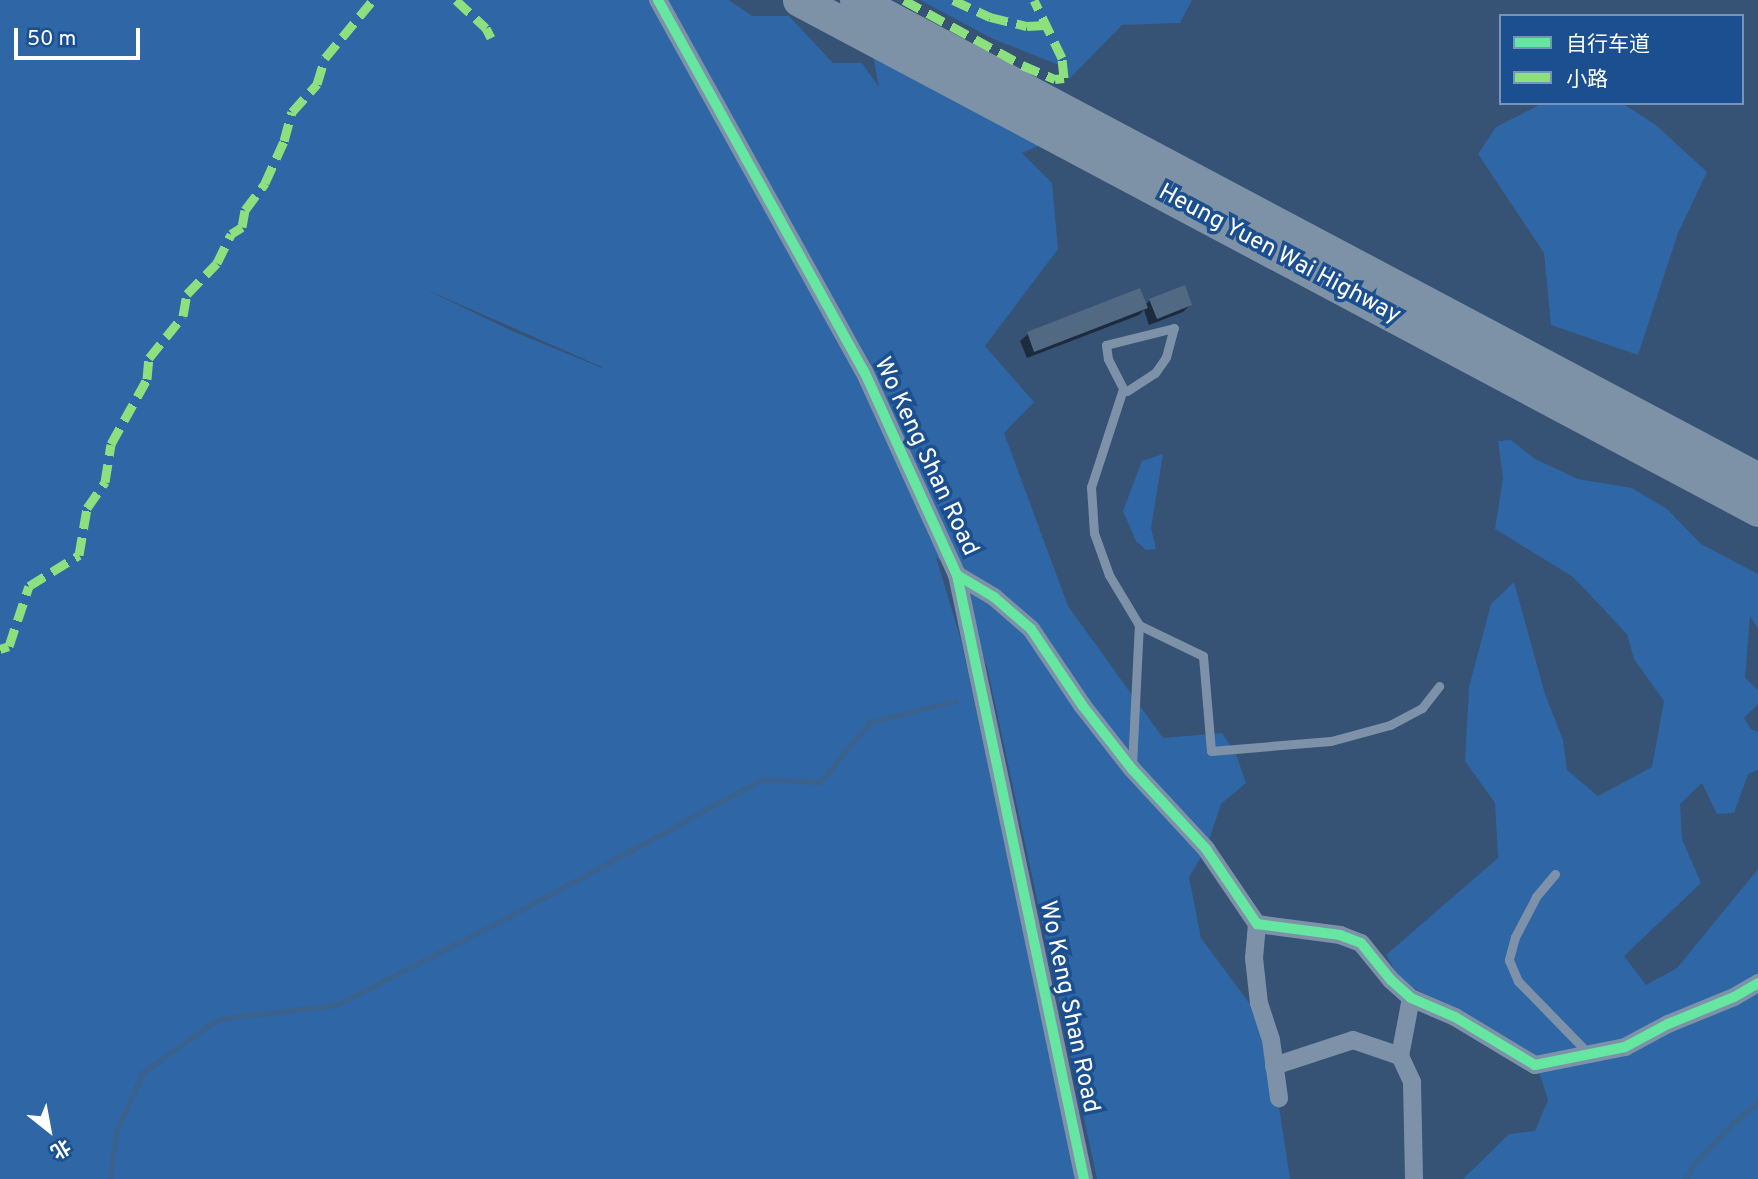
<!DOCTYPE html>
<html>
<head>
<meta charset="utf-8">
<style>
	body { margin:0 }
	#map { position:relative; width:1758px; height:1179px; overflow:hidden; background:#365274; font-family:Overpass,"Noto Sans SC",sans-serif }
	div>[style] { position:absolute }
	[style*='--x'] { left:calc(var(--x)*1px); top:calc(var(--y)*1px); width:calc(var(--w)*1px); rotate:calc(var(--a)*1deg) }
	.green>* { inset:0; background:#2f66a5 }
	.shadow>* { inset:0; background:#0007 }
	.stream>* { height:5px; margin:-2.5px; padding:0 2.5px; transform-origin:2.5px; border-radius:2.5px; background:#3b618d }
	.building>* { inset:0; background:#526984 }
	.lane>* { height:9px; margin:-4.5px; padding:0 4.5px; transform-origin:4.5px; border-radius:4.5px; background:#7d92a8 }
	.street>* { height:18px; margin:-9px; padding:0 9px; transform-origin:9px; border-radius:9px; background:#7d92a8 }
	.highway>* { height:33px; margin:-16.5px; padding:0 16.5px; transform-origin:16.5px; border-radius:16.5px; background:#7e92a7 }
	.quiet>* { height:9px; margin-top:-4.5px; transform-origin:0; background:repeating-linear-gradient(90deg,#8de07e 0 18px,transparent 0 27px) }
	.cycleway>* { height:10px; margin:-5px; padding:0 5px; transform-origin:5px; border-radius:5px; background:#66e7a1 }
	span { translate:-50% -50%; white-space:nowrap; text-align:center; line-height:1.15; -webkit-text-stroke:7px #1b4f8f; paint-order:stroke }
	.street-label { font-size:24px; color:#fff }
	.legend { position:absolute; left:1499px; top:14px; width:245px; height:91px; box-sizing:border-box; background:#1b4f8f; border:2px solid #7695bc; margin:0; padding:9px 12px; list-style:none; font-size:21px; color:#fff }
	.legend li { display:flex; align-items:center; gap:14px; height:35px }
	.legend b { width:35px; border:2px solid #7695bc }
	.north { position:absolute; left:14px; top:1095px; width:70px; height:70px; -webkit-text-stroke:5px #1b4f8f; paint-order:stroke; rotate:149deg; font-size:19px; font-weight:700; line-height:28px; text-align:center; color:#fff }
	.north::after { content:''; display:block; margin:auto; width:24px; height:32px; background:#fff; clip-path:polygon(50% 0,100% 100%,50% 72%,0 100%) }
	.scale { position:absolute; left:14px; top:28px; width:126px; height:32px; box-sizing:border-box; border:4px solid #fff; border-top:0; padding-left:9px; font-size:21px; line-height:24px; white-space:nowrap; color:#fff; -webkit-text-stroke:5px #1b4f8f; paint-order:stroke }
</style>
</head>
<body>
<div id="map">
	<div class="green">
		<div style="clip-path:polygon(evenodd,0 0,729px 0,752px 16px,789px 16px,833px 63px,862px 63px,879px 87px,872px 51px,1048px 142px,1022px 153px,1052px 183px,1058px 249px,985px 346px,1034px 402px,1004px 433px,1068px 606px,1163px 738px,1222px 733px,1236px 754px,1246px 783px,1221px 804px,1206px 849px,1189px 877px,1201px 938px,1267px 1027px,1290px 1179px,1097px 1179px,988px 671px,957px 575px,936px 557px,961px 640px,1076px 1179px,0 1179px,0 0,425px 289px,602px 367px,602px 368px,510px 330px,425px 289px)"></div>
		<div style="clip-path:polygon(920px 0,1192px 0,1180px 23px,1122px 25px,1069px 79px,1064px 67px,993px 39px)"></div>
		<div style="clip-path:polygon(1543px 103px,1622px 103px,1656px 125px,1707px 172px,1678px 233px,1638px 355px,1551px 325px,1544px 253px,1478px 154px,1496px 127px)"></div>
		<div style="clip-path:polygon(1511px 440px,1535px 459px,1578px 479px,1632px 488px,1667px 509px,1701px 544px,1758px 574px,1758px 629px,1750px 616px,1745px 678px,1758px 690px,1758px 704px,1744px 718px,1751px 729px,1758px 732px,1758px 770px,1748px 774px,1734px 813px,1717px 814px,1702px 783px,1680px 804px,1682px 839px,1701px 883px,1624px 956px,1646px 985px,1677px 968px,1758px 869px,1758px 1179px,1463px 1179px,1509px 1134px,1535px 1131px,1548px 1100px,1533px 1053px,1401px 981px,1386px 955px,1498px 858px,1495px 803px,1465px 761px,1469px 687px,1491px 604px,1514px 582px,1545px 694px,1563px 740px,1567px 770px,1598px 796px,1652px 767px,1664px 701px,1634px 659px,1627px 634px,1573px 577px,1495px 529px,1503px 478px,1498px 441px)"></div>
		<div style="clip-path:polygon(1163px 454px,1151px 528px,1156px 549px,1146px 550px,1136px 541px,1123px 511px,1142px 461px)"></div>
	</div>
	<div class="shadow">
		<div style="clip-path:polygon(1139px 290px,1145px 305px,1150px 300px,1190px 305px,1183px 312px,1149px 325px,1144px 310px,1139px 315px,1027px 358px,1020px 341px,1028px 334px)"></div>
	</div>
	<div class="stream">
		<div style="--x:110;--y:1179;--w:47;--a:-82.7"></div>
		<div style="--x:116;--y:1132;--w:66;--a:-65.8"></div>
		<div style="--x:143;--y:1072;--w:92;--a:-35.2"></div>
		<div style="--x:218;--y:1019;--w:119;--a:-6.8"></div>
		<div style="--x:336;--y:1005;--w:195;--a:-27.1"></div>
		<div style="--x:510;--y:916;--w:287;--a:-28.5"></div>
		<div style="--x:762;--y:779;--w:58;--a:3"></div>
		<div style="--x:820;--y:782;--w:78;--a:-50.2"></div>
		<div style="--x:870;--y:722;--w:88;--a:-13.9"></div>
		<div style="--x:1685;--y:1179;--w:16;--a:-60"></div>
		<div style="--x:1693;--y:1165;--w:59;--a:-46.4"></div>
		<div style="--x:1734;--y:1122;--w:31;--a:-40"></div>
	</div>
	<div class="building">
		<div style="clip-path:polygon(1185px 285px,1192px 305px,1157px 319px,1149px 299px)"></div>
		<div style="clip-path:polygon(1140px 288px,1148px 308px,1034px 352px,1027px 332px)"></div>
	</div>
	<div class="lane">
		<div style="--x:1123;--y:389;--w:4;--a:27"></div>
		<div style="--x:1127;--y:391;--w:33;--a:-33"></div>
		<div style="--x:1155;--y:373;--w:19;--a:-55"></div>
		<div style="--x:1166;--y:357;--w:30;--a:-75"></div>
		<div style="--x:1174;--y:328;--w:70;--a:166"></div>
		<div style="--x:1106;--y:345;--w:14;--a:82"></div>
		<div style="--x:1108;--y:359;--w:34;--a:63"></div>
		<div style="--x:1123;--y:389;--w:103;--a:108.1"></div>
		<div style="--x:1091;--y:487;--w:46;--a:86.3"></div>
		<div style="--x:1094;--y:533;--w:45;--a:70.3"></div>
		<div style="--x:1109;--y:575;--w:58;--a:59"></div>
		<div style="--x:1139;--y:625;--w:71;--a:25.8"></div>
		<div style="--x:1203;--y:656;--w:95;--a:85.2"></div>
		<div style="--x:1211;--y:751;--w:120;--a:-4.8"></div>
		<div style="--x:1331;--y:741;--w:61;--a:-15.2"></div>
		<div style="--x:1390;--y:725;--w:36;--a:-28"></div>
		<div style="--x:1422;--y:708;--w:28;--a:-52"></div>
		<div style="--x:1132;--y:766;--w:141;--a:-87.2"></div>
		<div style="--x:1555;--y:874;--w:30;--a:130"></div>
		<div style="--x:1536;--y:897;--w:45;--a:117.7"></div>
		<div style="--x:1515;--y:937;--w:24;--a:105"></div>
		<div style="--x:1509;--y:960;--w:23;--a:67"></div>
		<div style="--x:1518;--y:981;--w:100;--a:45.8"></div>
	</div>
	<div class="street">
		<div style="--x:658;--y:0;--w:424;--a:61"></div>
		<div style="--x:864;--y:371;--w:224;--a:65.5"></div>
		<div style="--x:957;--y:575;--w:617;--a:78.13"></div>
		<div style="--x:957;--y:575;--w:43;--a:30.7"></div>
		<div style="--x:994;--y:597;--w:49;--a:40.9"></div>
		<div style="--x:1031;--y:629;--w:92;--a:56.1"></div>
		<div style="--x:1082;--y:705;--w:81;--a:52"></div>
		<div style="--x:1132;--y:769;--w:109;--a:47.2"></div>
		<div style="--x:1206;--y:849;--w:91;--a:55.8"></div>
		<div style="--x:1257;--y:924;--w:84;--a:7.5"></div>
		<div style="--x:1340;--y:935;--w:22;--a:21"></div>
		<div style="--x:1361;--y:943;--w:48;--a:51"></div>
		<div style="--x:1391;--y:980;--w:27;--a:42"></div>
		<div style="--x:1411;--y:998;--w:48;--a:23.4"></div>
		<div style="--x:1455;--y:1017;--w:93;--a:31"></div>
		<div style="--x:1535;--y:1065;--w:92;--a:-11.3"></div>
		<div style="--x:1625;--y:1047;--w:49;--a:-28.1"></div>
		<div style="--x:1668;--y:1024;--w:71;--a:-22.2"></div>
		<div style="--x:1734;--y:997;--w:28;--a:-30"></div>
		<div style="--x:1257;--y:924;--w:34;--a:95"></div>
		<div style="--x:1254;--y:958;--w:45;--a:83.7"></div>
		<div style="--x:1259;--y:1003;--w:39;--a:72"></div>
		<div style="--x:1271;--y:1040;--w:59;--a:82.1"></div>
		<div style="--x:1411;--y:998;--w:59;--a:100.7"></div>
		<div style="--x:1400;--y:1056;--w:29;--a:65"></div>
		<div style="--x:1412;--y:1082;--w:97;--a:88.8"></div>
		<div style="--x:1274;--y:1066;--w:83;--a:-18.2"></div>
		<div style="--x:1353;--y:1040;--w:50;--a:18.8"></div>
	</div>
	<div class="highway">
		<div style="--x:799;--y:0;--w:1086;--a:28"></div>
		<div style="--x:856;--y:0;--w:1021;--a:27.97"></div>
	</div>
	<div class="quiet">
		<div style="--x:456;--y:0;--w:41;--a:43"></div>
		<div style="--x:486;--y:28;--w:11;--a:63"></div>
		<div style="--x:904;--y:0;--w:135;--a:28.8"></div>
		<div style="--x:1022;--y:65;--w:36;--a:23"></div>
		<div style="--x:1055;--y:79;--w:9;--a:-6"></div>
		<div style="--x:1064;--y:78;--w:20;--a:-96"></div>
		<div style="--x:1062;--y:58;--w:64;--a:-115.8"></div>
		<div style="--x:953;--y:0;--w:41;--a:24.7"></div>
		<div style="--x:990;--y:17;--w:38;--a:14"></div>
		<div style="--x:1027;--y:26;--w:19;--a:-3"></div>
		<div style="--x:0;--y:649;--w:9;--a:-18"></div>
		<div style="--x:9;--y:646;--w:63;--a:-71.6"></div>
		<div style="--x:29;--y:586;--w:59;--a:-31.8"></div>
		<div style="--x:79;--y:555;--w:48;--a:-80.3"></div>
		<div style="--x:87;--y:508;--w:32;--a:-55"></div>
		<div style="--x:105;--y:482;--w:38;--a:-81"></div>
		<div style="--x:111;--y:444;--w:74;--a:-61"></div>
		<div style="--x:147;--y:379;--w:21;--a:-85"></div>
		<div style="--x:149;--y:358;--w:54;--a:-51"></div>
		<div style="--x:183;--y:316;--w:22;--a:-80"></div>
		<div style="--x:187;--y:294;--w:43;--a:-45.9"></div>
		<div style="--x:217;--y:263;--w:32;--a:-64"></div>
		<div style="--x:231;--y:234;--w:13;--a:-32"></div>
		<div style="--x:242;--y:227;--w:17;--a:-80"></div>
		<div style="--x:245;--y:210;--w:34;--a:-53"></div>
		<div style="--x:265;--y:183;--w:46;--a:-65.7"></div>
		<div style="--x:284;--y:141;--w:30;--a:-75"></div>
		<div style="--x:292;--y:112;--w:38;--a:-48"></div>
		<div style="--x:317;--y:84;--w:27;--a:-73"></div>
		<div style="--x:325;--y:58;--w:75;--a:-50.4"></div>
	</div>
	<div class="cycleway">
		<div style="--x:658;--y:0;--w:424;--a:61"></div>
		<div style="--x:864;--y:371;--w:224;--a:65.5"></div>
		<div style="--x:957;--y:575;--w:617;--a:78.13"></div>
		<div style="--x:957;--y:575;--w:43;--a:30.7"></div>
		<div style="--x:994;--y:597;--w:49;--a:40.9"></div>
		<div style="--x:1031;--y:629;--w:92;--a:56.1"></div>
		<div style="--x:1082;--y:705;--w:81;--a:52"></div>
		<div style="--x:1132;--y:769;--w:109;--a:47.2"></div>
		<div style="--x:1206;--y:849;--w:91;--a:55.8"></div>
		<div style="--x:1257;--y:924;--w:84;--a:7.5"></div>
		<div style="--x:1340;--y:935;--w:22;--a:21"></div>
		<div style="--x:1361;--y:943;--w:48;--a:51"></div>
		<div style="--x:1391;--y:980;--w:27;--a:42"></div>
		<div style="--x:1411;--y:998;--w:48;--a:23.4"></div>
		<div style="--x:1455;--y:1017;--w:93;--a:31"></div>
		<div style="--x:1535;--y:1065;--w:92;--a:-11.3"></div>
		<div style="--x:1625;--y:1047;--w:49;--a:-28.1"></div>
		<div style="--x:1668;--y:1024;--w:71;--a:-22.2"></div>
		<div style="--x:1734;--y:997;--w:28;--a:-30"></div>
	</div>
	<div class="street-label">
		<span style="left:1279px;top:255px;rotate:28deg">Heung Yuen Wai Highway</span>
		<span style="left:925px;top:457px;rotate:65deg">Wo Keng Shan Road</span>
		<span style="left:1068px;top:1007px;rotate:78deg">Wo Keng Shan Road</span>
	</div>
	<ul class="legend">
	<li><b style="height:9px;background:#66e7a1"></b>自行车道</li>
	<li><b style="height:9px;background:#8de07e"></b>小路</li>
	</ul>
	<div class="north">北</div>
	<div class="scale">50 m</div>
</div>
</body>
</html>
